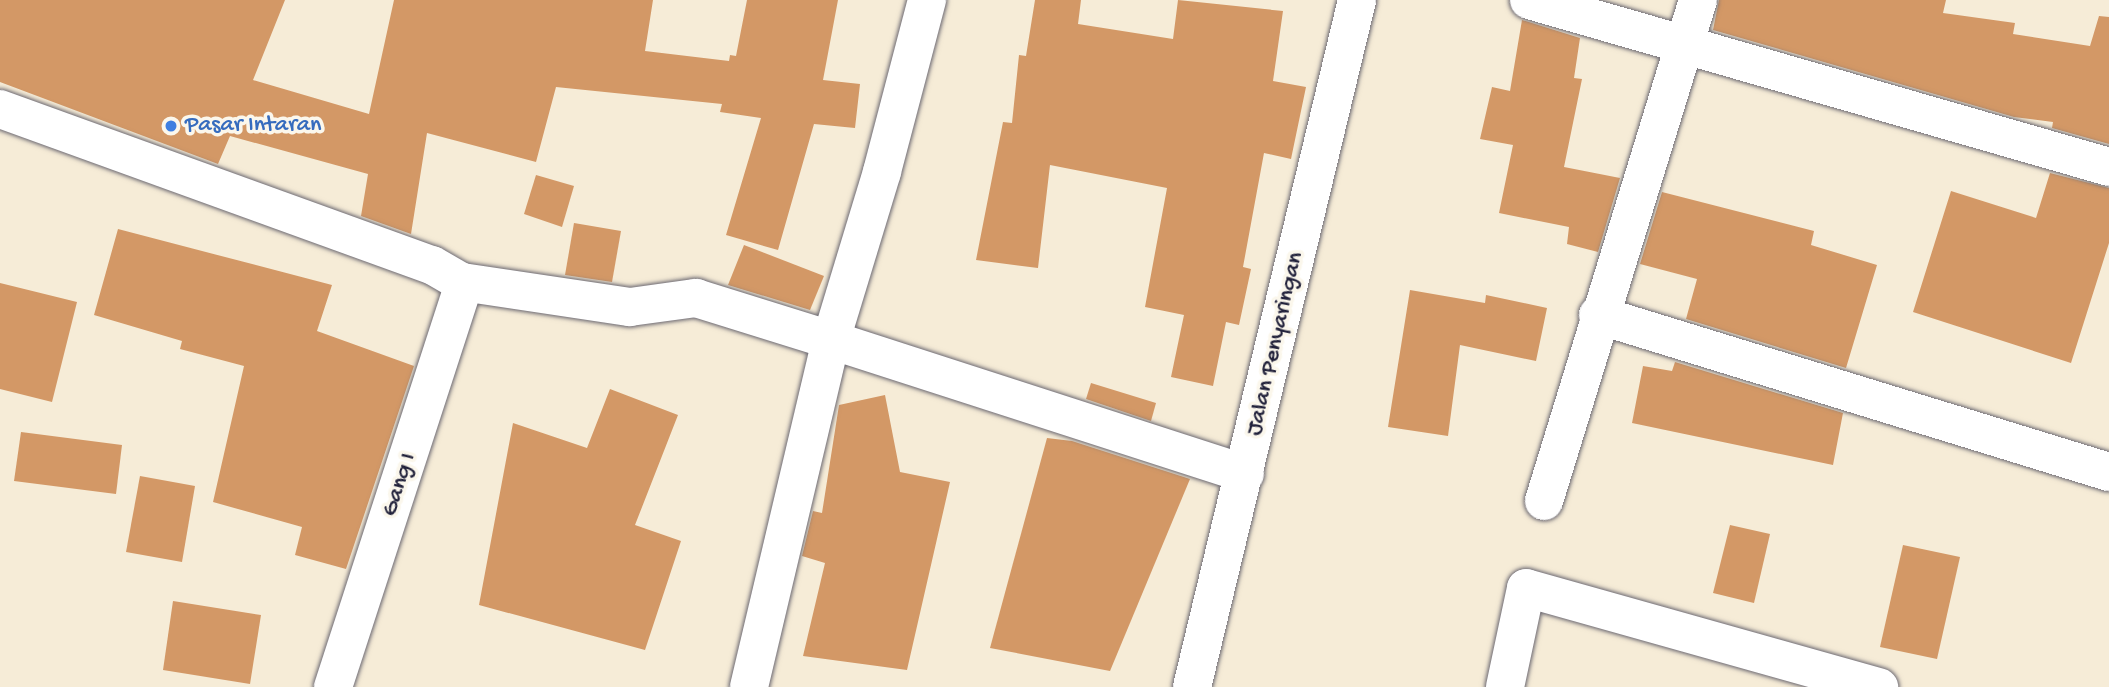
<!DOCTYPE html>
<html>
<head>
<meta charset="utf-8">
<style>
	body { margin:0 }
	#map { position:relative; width:2109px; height:687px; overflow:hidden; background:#f6ecd7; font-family:"Gochi Hand",sans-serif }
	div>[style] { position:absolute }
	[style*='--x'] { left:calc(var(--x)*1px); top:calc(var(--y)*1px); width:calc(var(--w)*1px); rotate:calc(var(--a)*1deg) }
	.building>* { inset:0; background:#d39866 }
	.roads { filter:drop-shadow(0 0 2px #6c6972) drop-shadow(0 0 2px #6c6972) }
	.street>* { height:38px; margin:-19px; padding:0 19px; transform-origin:19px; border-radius:19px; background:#fff }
	.dots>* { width:19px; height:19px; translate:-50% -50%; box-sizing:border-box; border:4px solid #fbf7ec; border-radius:50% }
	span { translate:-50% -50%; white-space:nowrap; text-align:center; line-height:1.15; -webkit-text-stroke:7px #fbf7ec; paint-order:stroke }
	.shop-label { font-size:24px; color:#366cbe }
	.left { translate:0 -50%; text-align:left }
	.street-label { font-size:24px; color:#22223b }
</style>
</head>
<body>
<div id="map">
	<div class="building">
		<div style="clip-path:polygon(0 0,285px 0,253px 80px,369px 114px,394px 0,653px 0,645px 51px,729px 61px,730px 55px,736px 56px,747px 0,838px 0,823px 80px,860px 84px,855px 128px,814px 124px,778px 250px,726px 235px,761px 118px,720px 112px,722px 104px,556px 87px,536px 162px,427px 133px,411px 234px,361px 216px,368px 174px,230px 136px,218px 164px,0 82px)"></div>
		<div style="clip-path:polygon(1035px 0,1081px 0,1078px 24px,1173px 39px,1178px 0,1283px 11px,1273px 81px,1306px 87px,1291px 159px,1264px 153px,1243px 267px,1251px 269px,1239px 325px,1226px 322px,1213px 386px,1171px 377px,1184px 315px,1145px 307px,1167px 188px,1050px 165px,1038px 268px,976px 260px,1003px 122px,1012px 123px,1019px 55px,1026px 56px)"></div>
		<div style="clip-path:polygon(1719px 0,1946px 0,1943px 13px,2015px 23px,2013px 34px,2090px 46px,2099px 16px,2109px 17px,2109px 144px,2052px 128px,2053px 122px,2014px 117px,1713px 30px)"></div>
		<div style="clip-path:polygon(1522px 20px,1580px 38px,1574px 78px,1582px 79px,1564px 167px,1620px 178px,1598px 252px,1567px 244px,1569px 227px,1499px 213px,1513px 145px,1480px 139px,1492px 87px,1510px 91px)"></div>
		<div style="clip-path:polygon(2050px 173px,2109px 188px,2109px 243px,2071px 363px,1913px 312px,1951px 191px,2036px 218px)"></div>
		<div style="clip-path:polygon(536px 175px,574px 186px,562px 227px,524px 214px)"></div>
		<div style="clip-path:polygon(1662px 192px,1814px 231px,1811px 245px,1877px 265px,1846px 368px,1686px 319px,1697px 279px,1640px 264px)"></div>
		<div style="clip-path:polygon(574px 223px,621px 231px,612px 282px,565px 275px)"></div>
		<div style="clip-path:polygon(118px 229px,332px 285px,317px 331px,414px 366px,346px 569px,295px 555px,302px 527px,213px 502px,244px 366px,180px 349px,182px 341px,94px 315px)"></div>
		<div style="clip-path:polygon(744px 245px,824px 276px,810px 310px,728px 285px)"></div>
		<div style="clip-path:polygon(0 283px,77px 302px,52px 402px,0 389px)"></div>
		<div style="clip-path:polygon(1410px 290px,1485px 303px,1486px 295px,1547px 308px,1536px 361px,1460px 345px,1448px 436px,1388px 427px)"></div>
		<div style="clip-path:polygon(1675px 362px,1843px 413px,1833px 465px,1632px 423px,1643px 366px,1672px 371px)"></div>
		<div style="clip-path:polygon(1091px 383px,1156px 403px,1151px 421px,1086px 399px)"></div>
		<div style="clip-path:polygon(610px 389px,678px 415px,635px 525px,681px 541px,645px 650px,479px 605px,513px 423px,587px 448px)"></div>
		<div style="clip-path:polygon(885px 395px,900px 472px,950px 482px,907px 670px,803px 656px,825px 563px,802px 556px,813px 511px,822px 513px,839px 405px)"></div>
		<div style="clip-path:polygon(21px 432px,122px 445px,116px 494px,14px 481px)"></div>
		<div style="clip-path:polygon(1047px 438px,1072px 441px,1190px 479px,1110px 671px,990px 648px)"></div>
		<div style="clip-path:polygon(140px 476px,195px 486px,182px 562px,126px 552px)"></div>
		<div style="clip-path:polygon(1730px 525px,1770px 534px,1754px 603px,1713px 593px)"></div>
		<div style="clip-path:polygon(1903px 545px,1960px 557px,1937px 659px,1880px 647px)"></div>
		<div style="clip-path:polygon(173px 601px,261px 615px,250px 684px,163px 670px)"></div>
	</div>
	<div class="roads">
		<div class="street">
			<div style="--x:927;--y:0;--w:178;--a:104.7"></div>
			<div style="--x:882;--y:172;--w:176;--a:106.9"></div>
			<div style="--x:831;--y:340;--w:435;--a:17.9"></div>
			<div style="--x:1529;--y:0;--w:604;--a:16.06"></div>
			<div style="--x:0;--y:109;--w:459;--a:19.9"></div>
			<div style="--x:432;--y:265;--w:34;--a:30"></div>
			<div style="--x:462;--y:282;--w:170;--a:8.5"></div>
			<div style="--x:630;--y:307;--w:67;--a:-7.8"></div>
			<div style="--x:696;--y:298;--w:141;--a:17.3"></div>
			<div style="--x:831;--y:340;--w:357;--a:103.3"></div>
			<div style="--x:1598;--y:315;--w:535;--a:17.08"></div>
			<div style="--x:1544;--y:501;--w:524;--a:-72.91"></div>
			<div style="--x:333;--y:687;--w:425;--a:-72"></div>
			<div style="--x:1192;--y:687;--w:707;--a:-76.49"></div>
			<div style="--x:1505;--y:687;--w:101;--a:-78"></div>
			<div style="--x:1526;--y:588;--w:367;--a:15.7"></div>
		</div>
	</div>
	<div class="dots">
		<div style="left:171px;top:126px;background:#3f7fe0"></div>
	</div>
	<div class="shop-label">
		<span class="left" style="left:185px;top:126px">Pasar Intaran</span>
	</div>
	<div class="street-label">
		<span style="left:1276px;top:344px;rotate:-77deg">Jalan Penyaringan</span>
		<span style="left:400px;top:485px;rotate:-72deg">Gang I</span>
	</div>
</div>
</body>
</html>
